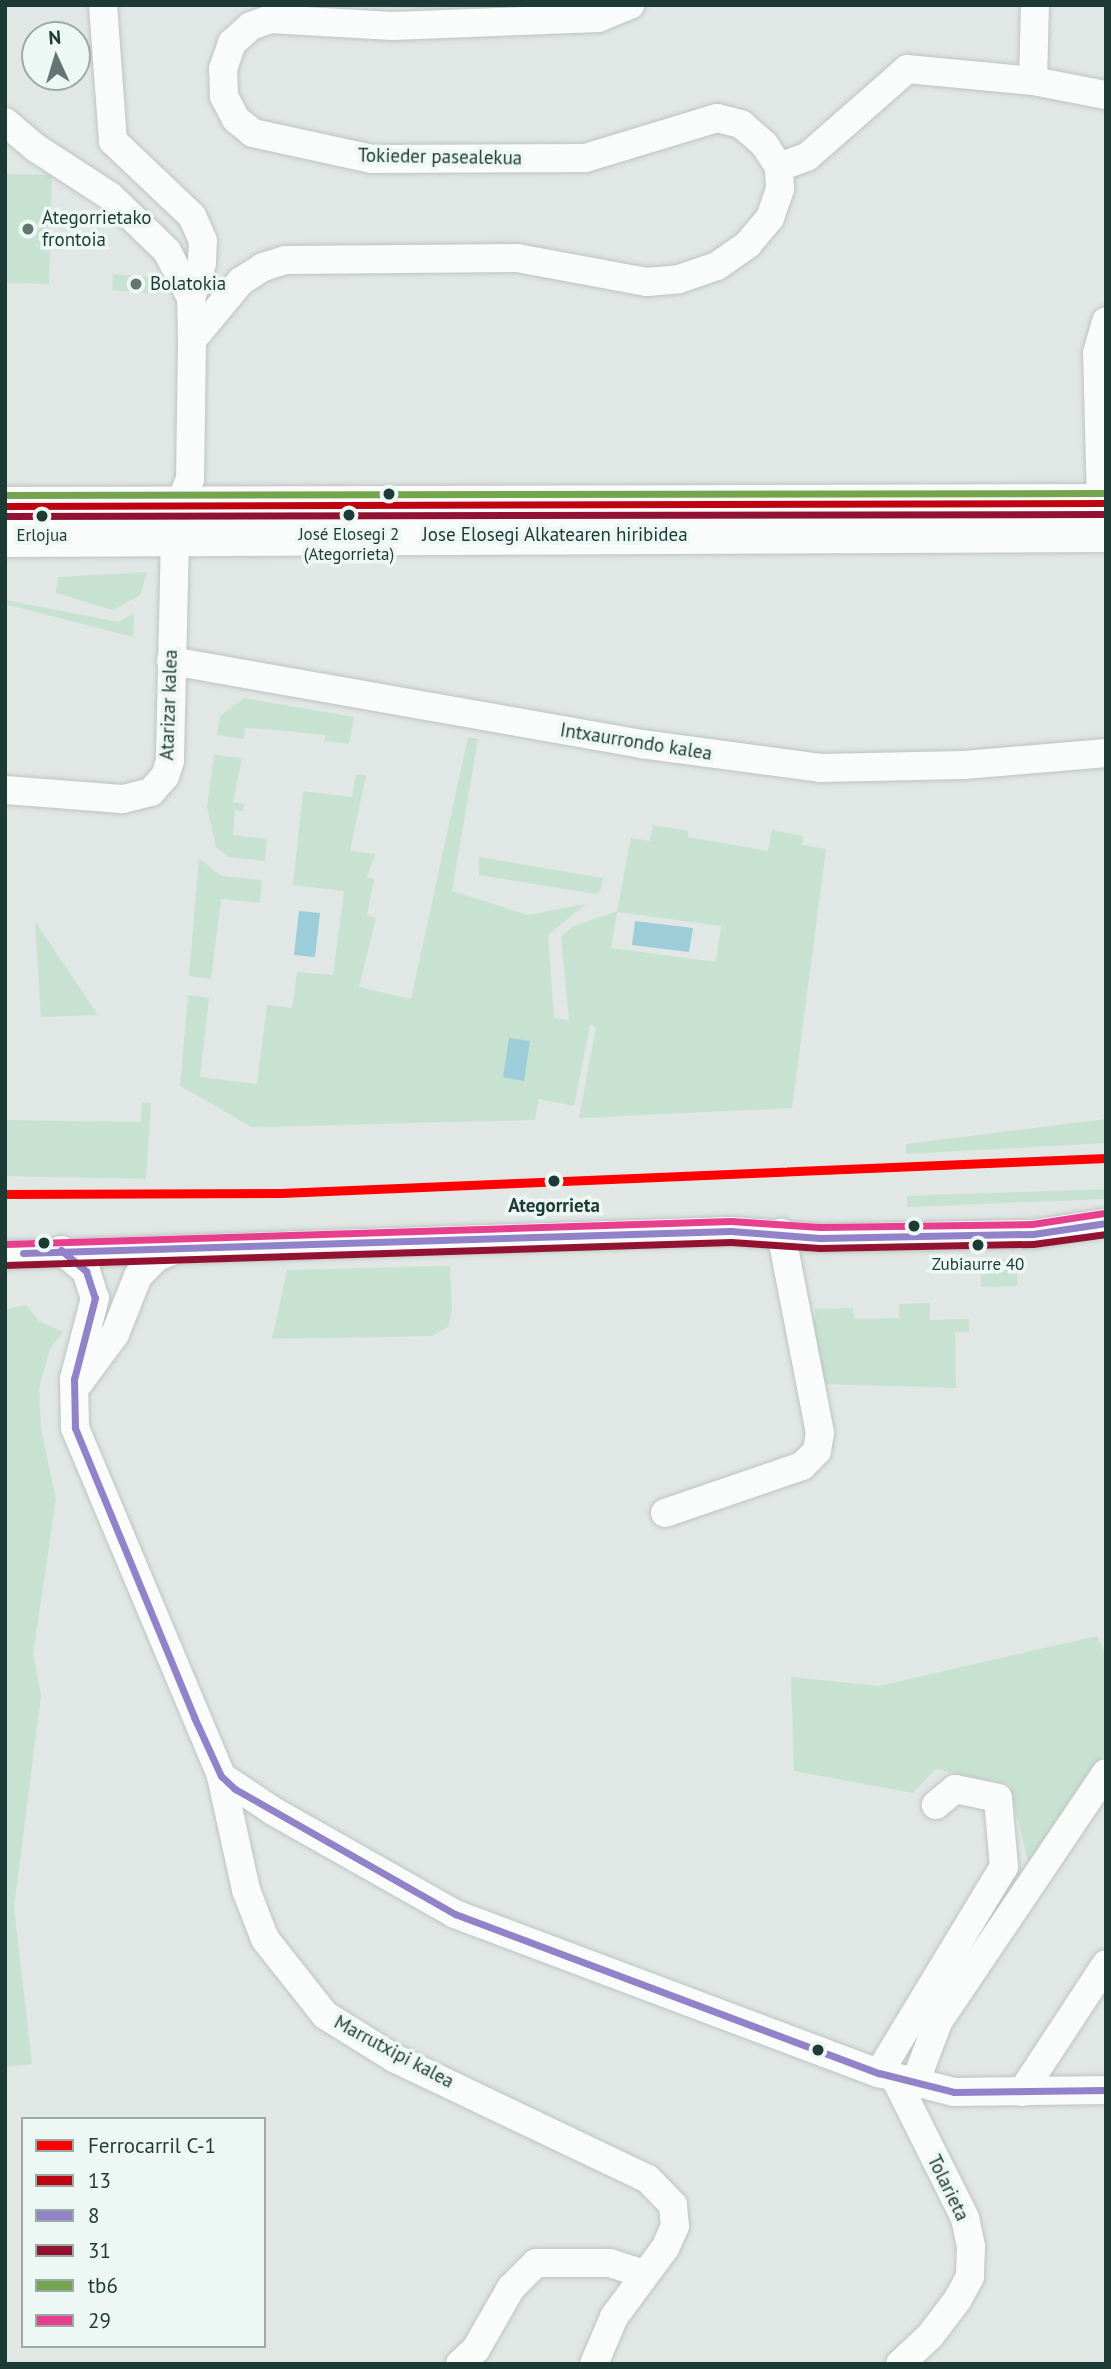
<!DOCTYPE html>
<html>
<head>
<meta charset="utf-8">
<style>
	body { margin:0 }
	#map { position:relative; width:1111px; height:2369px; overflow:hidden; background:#e0e7e4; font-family:"PT Sans",sans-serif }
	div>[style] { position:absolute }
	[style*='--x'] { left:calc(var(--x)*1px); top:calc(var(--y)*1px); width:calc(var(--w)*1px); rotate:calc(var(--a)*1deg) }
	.green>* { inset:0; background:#c8e2d1 }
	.water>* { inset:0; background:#9dcdd9 }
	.roads { filter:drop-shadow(0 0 2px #bdc4c1) drop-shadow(0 0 2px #bdc4c1) }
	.street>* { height:28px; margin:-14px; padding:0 14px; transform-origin:14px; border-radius:14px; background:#fafbfb }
	.secondary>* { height:38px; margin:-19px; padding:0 19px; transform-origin:19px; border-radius:19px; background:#fafbfb }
	.bus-1>* { height:7px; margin:-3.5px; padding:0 3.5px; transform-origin:3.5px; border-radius:3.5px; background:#bf0411 }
	.bus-2>* { height:7px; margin:-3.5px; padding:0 3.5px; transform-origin:3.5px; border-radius:3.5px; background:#9182c9 }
	.bus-3>* { height:7px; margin:-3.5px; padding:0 3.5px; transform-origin:3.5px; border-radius:3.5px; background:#941231 }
	.bus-4>* { height:7px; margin:-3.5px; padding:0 3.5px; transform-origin:3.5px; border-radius:3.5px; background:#74a54c }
	.bus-5>* { height:7px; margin:-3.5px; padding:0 3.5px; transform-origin:3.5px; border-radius:3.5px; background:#e73f8d }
	.rail-1>* { height:9px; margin:-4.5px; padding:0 4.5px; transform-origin:4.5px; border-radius:4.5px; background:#f00 }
	.dots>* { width:19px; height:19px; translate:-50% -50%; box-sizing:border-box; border:4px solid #edf7f3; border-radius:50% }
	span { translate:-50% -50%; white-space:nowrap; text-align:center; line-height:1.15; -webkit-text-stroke:7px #edf7f3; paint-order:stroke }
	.bus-label { font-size:17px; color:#1e3a34 }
	.street-label { font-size:19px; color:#1e3a34 }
	.poi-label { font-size:19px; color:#1e3a34 }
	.left { translate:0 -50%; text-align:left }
	.stop-label { font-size:19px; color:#1e3a34; font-weight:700 }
	.frame { position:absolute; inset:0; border:7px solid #1e3a34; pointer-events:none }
	.legend { position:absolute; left:21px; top:2117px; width:245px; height:231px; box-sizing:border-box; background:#edf7f3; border:2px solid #9aaba7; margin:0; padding:9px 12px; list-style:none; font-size:21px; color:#1e3a34 }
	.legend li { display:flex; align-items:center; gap:14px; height:35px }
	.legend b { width:35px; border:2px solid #9aaba7 }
	.north { position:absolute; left:21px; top:21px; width:70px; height:70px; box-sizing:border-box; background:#edf7f3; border:2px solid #9aaba7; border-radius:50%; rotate:356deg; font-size:19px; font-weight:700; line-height:28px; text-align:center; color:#1e3a34 }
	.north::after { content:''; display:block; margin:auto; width:24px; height:32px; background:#627772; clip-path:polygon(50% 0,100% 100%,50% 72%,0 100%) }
</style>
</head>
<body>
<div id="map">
	<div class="green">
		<div style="clip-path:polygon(298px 5px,560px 5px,443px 9px)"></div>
		<div style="clip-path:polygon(5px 174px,52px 175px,49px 284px,5px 283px)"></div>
		<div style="clip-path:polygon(113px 274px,161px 278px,159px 294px,112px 290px)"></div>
		<div style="clip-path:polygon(147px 572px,140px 595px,113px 610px,56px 593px,58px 577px)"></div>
		<div style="clip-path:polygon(5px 600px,118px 622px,134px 613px,133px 637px,5px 604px)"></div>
		<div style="clip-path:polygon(244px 698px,354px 717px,349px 744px,325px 741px,325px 735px,277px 730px,245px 728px,244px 739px,217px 735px,220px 716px)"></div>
		<div style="clip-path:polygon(evenodd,468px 737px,478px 739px,452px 891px,528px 915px,586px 904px,548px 935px,554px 1018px,569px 1020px,561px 936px,574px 926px,617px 911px,631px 838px,650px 841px,653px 825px,688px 831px,688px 837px,768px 851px,772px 830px,803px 836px,802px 845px,826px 849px,792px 1108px,579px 1118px,596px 1027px,590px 1025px,574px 1106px,539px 1099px,535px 1120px,252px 1127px,180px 1086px,188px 995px,209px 998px,200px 1077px,257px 1084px,267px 1005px,292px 1008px,297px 972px,333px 975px,344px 891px,293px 885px,303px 791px,352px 797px,356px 775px,366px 775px,350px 851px,375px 854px,367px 877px,374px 879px,367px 915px,376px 918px,359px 987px,411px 999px,468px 737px,617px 912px,721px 926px,716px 962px,611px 948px,617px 912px)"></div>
		<div style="clip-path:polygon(214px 755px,242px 758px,233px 802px,244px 804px,243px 811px,235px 810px,233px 835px,267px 839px,265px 861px,229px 857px,216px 847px,207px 807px)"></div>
		<div style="clip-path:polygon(479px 857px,603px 878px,601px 889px,596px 894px,479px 875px)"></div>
		<div style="clip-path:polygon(199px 858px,221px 876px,262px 880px,260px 903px,221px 899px,211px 979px,189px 976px)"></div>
		<div style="clip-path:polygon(35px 921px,98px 1015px,41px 1017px)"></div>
		<div style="clip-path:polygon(142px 1102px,151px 1103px,146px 1179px,5px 1176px,5px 1120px,141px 1122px)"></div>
		<div style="clip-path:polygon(1106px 1119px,1106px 1143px,906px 1154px,906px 1144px)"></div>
		<div style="clip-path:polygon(1106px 1189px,1106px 1199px,907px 1207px,907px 1196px)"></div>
		<div style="clip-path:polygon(1004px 1259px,1017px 1270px,1017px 1286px,981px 1287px,981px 1260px)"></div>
		<div style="clip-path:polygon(450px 1266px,452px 1311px,448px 1327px,432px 1336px,272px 1339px,287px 1270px)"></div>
		<div style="clip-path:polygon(930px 1303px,930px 1320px,969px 1319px,969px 1332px,955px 1332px,956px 1388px,824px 1384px,811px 1320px,815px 1319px,815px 1309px,853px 1308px,854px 1319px,899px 1318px,899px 1304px)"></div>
		<div style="clip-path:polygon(26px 1305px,39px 1321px,63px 1332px,50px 1349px,39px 1388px,41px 1429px,56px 1499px,33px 1654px,41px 1695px,14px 1907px,32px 2064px,5px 2067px,5px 1334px,7px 1309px)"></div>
		<div style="clip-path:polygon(1097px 1636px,1106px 1655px,1106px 1751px,1029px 1865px,1009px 1784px,935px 1769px,913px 1793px,794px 1771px,791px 1677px,879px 1686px)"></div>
	</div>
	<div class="water">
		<div style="clip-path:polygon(299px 911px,320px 913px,315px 957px,294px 955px)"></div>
		<div style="clip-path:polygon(635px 921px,693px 928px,689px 952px,632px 945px)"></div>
		<div style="clip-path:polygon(509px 1038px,530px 1041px,524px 1081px,503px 1077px)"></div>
	</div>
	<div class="roads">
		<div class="street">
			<div style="--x:103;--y:5;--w:136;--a:85.8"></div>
			<div style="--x:113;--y:141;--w:109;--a:43.5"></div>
			<div style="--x:192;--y:216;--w:27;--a:66"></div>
			<div style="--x:203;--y:241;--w:22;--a:93"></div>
			<div style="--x:202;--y:263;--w:37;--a:107"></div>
			<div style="--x:1033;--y:81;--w:74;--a:10.9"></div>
			<div style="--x:5;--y:122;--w:40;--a:40"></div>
			<div style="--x:36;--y:148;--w:88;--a:33"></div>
			<div style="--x:110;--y:196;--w:79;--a:44"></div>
			<div style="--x:167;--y:251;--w:53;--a:62.9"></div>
			<div style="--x:191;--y:298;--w:42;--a:88.6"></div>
			<div style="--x:192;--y:340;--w:139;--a:90.8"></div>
			<div style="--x:190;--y:479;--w:31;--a:112"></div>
			<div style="--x:178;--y:508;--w:29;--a:96"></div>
			<div style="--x:175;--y:537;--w:224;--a:91.3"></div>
			<div style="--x:170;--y:761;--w:16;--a:108"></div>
			<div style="--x:165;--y:776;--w:21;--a:131"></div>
			<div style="--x:151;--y:792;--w:30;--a:166"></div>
			<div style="--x:122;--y:799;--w:117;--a:-175.6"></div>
			<div style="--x:779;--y:167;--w:30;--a:-20"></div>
			<div style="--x:807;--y:157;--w:133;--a:-41.3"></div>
			<div style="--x:907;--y:69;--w:127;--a:5.4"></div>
			<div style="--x:1033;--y:81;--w:76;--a:-88.5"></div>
			<div style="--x:192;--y:340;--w:77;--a:-50.3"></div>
			<div style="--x:241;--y:281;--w:26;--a:-32"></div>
			<div style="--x:263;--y:267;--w:24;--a:-17"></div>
			<div style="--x:286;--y:260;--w:231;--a:-0.5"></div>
			<div style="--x:517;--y:258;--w:132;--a:10.5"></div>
			<div style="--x:647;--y:282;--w:32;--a:-5"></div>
			<div style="--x:679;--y:279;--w:40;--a:-18.9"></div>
			<div style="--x:717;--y:266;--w:38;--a:-35"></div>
			<div style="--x:748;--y:244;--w:34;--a:-50"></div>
			<div style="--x:770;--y:218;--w:31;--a:-71"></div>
			<div style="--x:780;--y:189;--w:22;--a:-93"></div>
			<div style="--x:779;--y:167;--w:27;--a:-123"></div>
			<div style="--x:764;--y:144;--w:30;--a:-139"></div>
			<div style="--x:741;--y:124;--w:25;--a:-166"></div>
			<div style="--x:717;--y:118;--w:138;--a:163.1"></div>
			<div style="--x:585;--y:158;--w:213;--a:179.7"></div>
			<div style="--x:372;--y:159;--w:122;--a:-167.7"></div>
			<div style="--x:253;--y:133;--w:22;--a:-141"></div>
			<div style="--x:236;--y:119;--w:26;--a:-118"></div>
			<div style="--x:224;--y:96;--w:27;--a:-92"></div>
			<div style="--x:223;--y:69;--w:28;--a:-71"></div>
			<div style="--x:232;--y:43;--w:25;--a:-42"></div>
			<div style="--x:251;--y:26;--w:20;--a:-20"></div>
			<div style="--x:270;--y:19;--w:123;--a:3.3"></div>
			<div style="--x:393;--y:26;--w:205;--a:-2.2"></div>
			<div style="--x:598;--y:18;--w:35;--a:-22"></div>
			<div style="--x:1101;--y:503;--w:150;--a:-91.5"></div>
			<div style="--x:1097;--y:353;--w:33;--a:-74"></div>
			<div style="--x:171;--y:661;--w:477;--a:10"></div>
			<div style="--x:641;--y:744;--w:181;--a:7.6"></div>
			<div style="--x:820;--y:768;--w:144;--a:-1.2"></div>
			<div style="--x:964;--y:765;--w:143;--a:-4.8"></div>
			<div style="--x:61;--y:1250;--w:33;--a:40"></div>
			<div style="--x:86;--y:1271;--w:28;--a:72"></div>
			<div style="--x:95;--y:1298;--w:84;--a:104.5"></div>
			<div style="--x:74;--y:1379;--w:49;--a:88.8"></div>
			<div style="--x:75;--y:1428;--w:377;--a:67.2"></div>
			<div style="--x:221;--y:1776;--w:117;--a:77.6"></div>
			<div style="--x:246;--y:1890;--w:53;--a:68.8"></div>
			<div style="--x:265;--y:1939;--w:97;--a:51.7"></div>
			<div style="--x:325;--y:2015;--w:81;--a:31.9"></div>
			<div style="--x:394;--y:2058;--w:281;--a:25.5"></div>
			<div style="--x:648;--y:2179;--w:36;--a:46"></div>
			<div style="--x:673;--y:2205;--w:21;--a:85"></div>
			<div style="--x:675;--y:2226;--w:24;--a:114"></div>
			<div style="--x:665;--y:2248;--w:86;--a:126.5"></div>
			<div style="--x:614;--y:2317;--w:51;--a:113.1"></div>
			<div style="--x:5;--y:1255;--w:726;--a:-1.89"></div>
			<div style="--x:731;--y:1231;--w:89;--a:4.5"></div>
			<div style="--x:820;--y:1238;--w:213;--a:-1.1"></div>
			<div style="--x:1033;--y:1234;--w:74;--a:-8.6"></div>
			<div style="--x:79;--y:1383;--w:61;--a:-53.7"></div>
			<div style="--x:115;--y:1334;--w:62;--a:-68.4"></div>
			<div style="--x:138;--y:1276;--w:27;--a:-45"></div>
			<div style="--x:157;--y:1257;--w:18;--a:-22"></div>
			<div style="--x:665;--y:1513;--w:145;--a:-18.9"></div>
			<div style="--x:802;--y:1466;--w:21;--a:-45"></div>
			<div style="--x:817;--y:1451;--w:18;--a:-81"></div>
			<div style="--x:820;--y:1433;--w:204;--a:-101"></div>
			<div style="--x:221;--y:1776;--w:63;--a:33.9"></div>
			<div style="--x:273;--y:1811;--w:209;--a:29.5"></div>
			<div style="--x:455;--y:1914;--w:453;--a:20.6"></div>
			<div style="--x:879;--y:2073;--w:77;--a:14.2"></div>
			<div style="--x:954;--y:2092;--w:152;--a:-0.8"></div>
			<div style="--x:879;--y:2073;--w:241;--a:-58.8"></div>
			<div style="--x:1004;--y:1867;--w:69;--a:-95"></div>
			<div style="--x:998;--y:1798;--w:44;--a:-168.2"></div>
			<div style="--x:955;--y:1789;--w:25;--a:140"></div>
			<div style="--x:895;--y:2078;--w:157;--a:63.4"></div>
			<div style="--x:965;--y:2218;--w:29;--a:78"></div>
			<div style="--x:971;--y:2246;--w:31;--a:92"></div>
			<div style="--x:970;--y:2277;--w:25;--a:119"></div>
			<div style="--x:958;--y:2299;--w:46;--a:127.1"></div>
			<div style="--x:930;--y:2336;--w:41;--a:137"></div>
			<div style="--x:915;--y:2083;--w:65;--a:-69.3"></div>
			<div style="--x:938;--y:2022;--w:300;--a:-56"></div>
			<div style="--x:1022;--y:2092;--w:153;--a:-56.7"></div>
			<div style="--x:460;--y:2364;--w:22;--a:-43"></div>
			<div style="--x:476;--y:2349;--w:70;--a:-60.2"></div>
			<div style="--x:511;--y:2288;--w:35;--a:-45"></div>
			<div style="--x:536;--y:2263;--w:74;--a:0"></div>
			<div style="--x:610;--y:2263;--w:36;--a:18"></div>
		</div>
		<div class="secondary">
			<div style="--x:5;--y:506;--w:1101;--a:-0.16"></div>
			<div style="--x:5;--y:538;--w:1101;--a:-0.26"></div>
		</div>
	</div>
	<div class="bus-1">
		<div style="--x:5;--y:506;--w:1101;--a:-0.16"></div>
	</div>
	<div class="bus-2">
		<div style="--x:61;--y:1250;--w:33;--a:40"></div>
		<div style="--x:86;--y:1271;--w:28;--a:72"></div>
		<div style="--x:95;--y:1298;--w:84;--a:104.5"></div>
		<div style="--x:74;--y:1379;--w:49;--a:88.8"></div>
		<div style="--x:75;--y:1428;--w:313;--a:67.6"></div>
		<div style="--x:194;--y:1717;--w:65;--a:65.4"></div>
		<div style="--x:221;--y:1776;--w:19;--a:43"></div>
		<div style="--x:235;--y:1789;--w:253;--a:29.6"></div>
		<div style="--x:455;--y:1914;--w:453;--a:20.6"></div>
		<div style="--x:879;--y:2073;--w:77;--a:14.2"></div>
		<div style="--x:954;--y:2092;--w:152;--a:-0.8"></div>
		<div style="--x:23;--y:1253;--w:708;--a:-1.78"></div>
		<div style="--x:731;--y:1231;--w:89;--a:4.5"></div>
		<div style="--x:820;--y:1238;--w:213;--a:-1.1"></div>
		<div style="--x:1033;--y:1234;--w:74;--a:-8.6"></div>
	</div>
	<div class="bus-3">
		<div style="--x:5;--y:516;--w:1101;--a:-0.1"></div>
		<div style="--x:5;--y:1265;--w:726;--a:-1.81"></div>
		<div style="--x:731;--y:1242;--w:89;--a:3.9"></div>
		<div style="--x:820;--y:1248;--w:213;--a:-1.1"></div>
		<div style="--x:1033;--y:1244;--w:74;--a:-7.8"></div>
	</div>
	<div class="bus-4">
		<div style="--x:5;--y:495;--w:1101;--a:-0.1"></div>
	</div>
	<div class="bus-5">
		<div style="--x:5;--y:1244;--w:726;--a:-1.81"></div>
		<div style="--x:731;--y:1221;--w:89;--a:3.9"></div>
		<div style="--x:820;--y:1227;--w:212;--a:-0.8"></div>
		<div style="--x:1032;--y:1224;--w:73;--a:-8.7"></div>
	</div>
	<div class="rail-1">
		<div style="--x:5;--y:1194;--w:276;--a:-0.2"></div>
		<div style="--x:281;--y:1193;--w:826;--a:-2.43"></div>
	</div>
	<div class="dots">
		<div style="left:28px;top:229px;background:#627772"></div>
		<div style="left:136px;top:284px;background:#627772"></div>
		<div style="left:389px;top:494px;background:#1e3a34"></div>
		<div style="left:349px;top:515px;background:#1e3a34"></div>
		<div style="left:42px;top:516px;background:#1e3a34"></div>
		<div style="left:554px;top:1181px;background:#1e3a34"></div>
		<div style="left:914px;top:1226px;background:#1e3a34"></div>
		<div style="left:44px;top:1243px;background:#1e3a34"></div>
		<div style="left:978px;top:1245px;background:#1e3a34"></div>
		<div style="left:818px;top:2050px;background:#1e3a34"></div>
	</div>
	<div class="bus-label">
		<span style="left:349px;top:545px">José Elosegi 2<br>(Ategorrieta)</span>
		<span style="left:42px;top:536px">Erlojua</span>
		<span style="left:978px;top:1265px">Zubiaurre 40</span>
	</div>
	<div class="street-label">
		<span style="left:440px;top:157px;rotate:1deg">Tokieder pasealekua</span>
		<span style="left:555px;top:535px">Jose Elosegi Alkatearen hiribidea</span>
		<span style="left:169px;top:705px;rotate:-88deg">Atarizar kalea</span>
		<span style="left:636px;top:742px;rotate:9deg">Intxaurrondo kalea</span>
		<span style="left:394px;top:2052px;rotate:28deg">Marrutxipi kalea</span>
		<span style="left:948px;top:2188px;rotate:64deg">Tolarieta</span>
	</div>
	<div class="poi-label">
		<span class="left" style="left:42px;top:229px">Ategorrietako<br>frontoia</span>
		<span class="left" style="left:150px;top:284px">Bolatokia</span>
	</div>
	<div class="stop-label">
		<span style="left:554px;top:1206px">Ategorrieta</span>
	</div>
	<div class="frame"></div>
	<ul class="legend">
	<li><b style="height:9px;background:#f00"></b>Ferrocarril C-1</li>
	<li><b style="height:9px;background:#bf0411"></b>13</li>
	<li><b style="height:9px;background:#9182c9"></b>8</li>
	<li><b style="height:9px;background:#941231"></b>31</li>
	<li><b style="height:9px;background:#74a54c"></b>tb6</li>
	<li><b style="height:9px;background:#e73f8d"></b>29</li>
	</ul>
	<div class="north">N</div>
</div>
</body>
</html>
